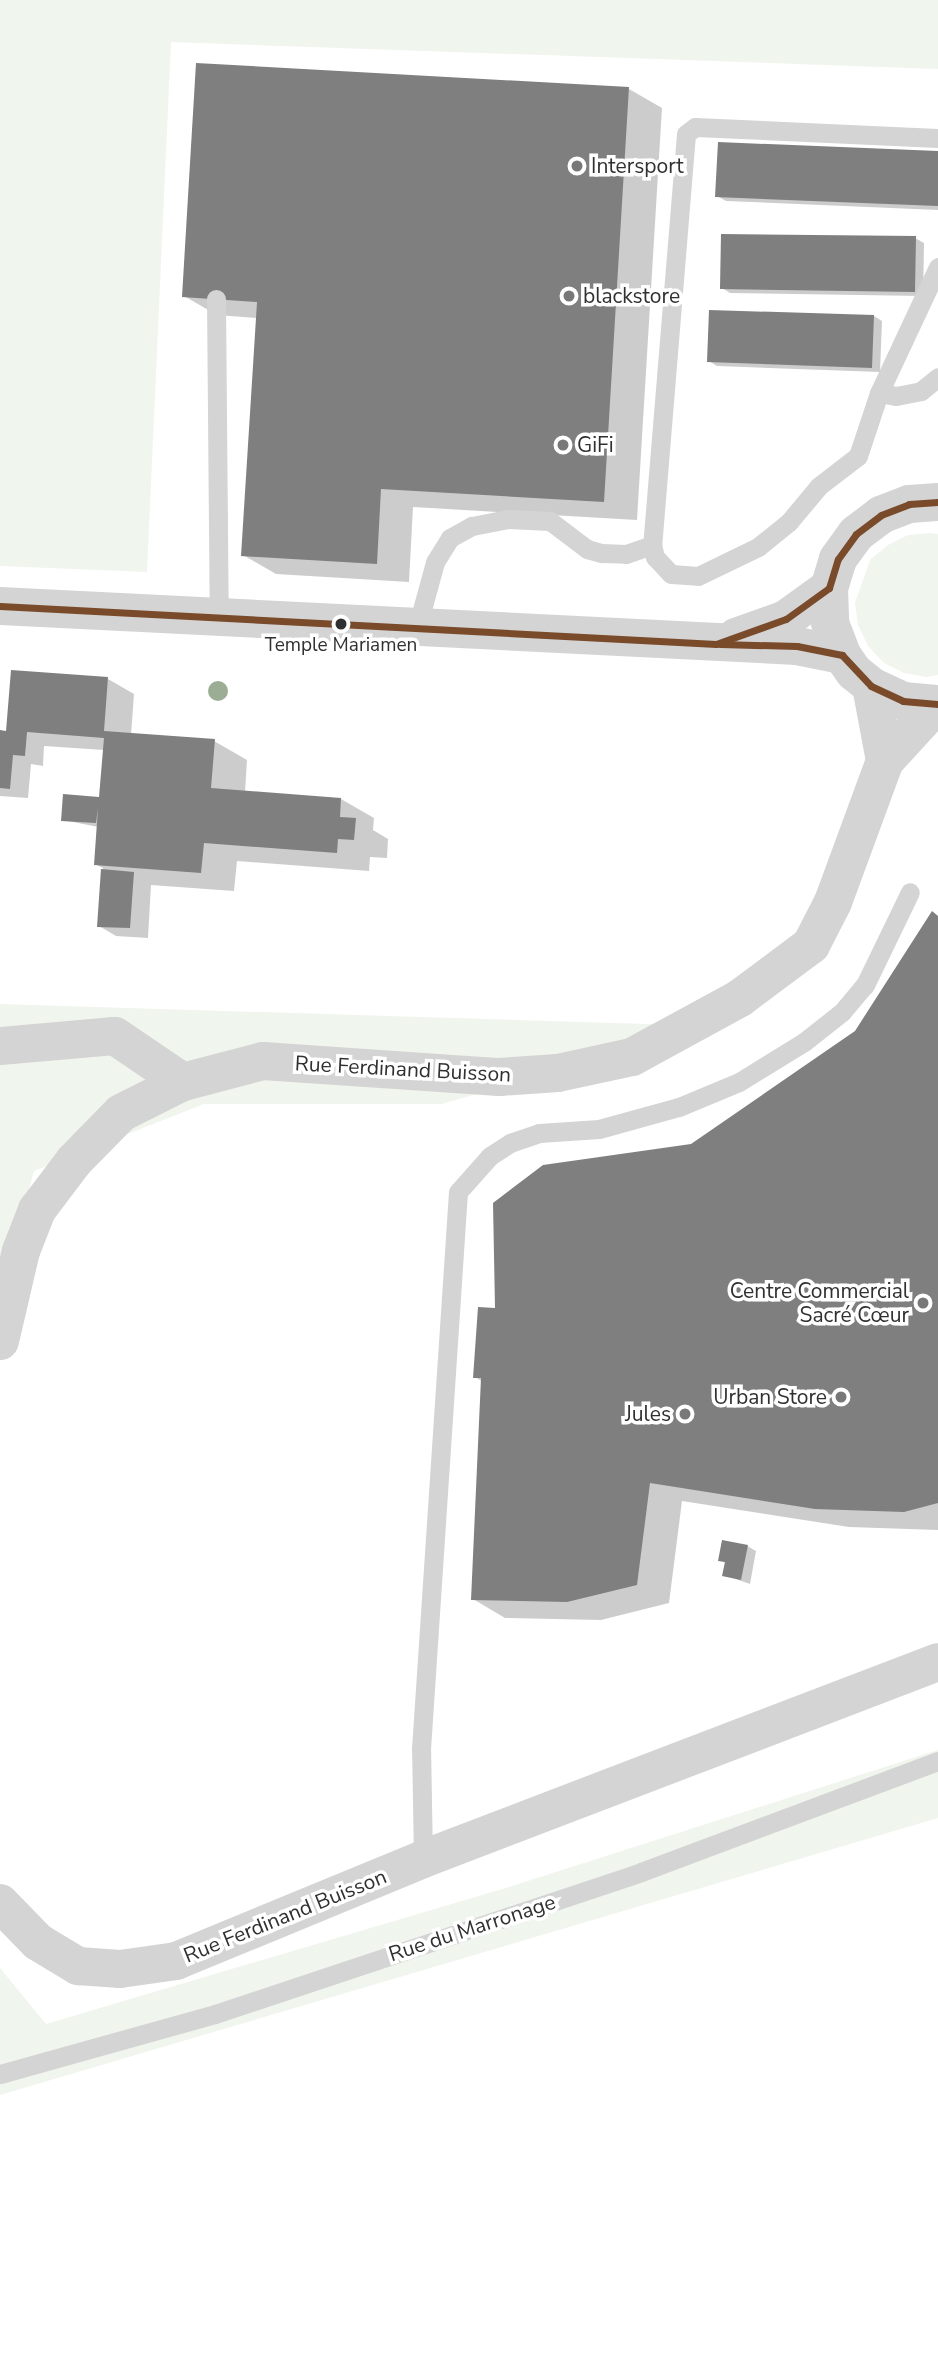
<!DOCTYPE html>
<html>
<head>
<meta charset="utf-8">
<style>
	body { margin:0 }
	#map { position:relative; width:938px; height:2375px; overflow:hidden; background:#fff; font-family:"Nunito Sans",sans-serif }
	div>[style] { position:absolute }
	[style*='--x'] { left:calc(var(--x)*1px); top:calc(var(--y)*1px); width:calc(var(--w)*1px); rotate:calc(var(--a)*1deg) }
	.green>* { inset:0; background:#f0f5ed }
	.shadow>* { inset:0; background:#0003 }
	.building>* { inset:0; background:#7f7f7f }
	.lane>* { height:19px; margin:-9.5px; padding:0 9.5px; transform-origin:9.5px; border-radius:9.5px; background:#d4d4d4 }
	.street>* { height:38px; margin:-19px; padding:0 19px; transform-origin:19px; border-radius:19px; background:#d4d4d4 }
	.bus-1>* { height:7px; margin:-3.5px; padding:0 3.5px; transform-origin:3.5px; border-radius:3.5px; background:#7a4b2a }
	.trees>* { width:20px; height:20px; margin:-10px; border-radius:50%; background:#9bae95 }
	.dots>* { width:19px; height:19px; translate:-50% -50%; box-sizing:border-box; border:4px solid #fff; border-radius:50% }
	span { translate:-50% -50%; white-space:nowrap; text-align:center; line-height:1.15; -webkit-text-stroke:7px #fff; paint-order:stroke }
	.bus-label { font-size:19px; color:#303030 }
	.poi-label { font-size:21px; color:#303030 }
	.left { translate:0 -50%; text-align:left }
	.right { translate:-100% -50%; text-align:right }
	.street-label { font-size:21px; color:#303030 }
</style>
</head>
<body>
<div id="map">
	<div class="green">
		<div style="clip-path:polygon(0 0,938px 0,938px 69px,171px 42px,147px 572px,0 566px)"></div>
		<div style="clip-path:polygon(931px 533px,938px 534px,938px 675px,927px 677px,904px 673px,884px 663px,868px 646px,858px 625px,855px 603px,870px 560px,888px 545px,908px 535px)"></div>
		<div style="clip-path:polygon(0 1004px,710px 1026px,442px 1104px,204px 1104px,34px 1171px,0 1296px)"></div>
		<div style="clip-path:polygon(938px 1750px,938px 1818px,0 2095px,0 1968px,46px 2024px,509px 1887px)"></div>
	</div>
	<div class="shadow">
		<div style="clip-path:polygon(629px 89px,662px 108px,637px 520px,413px 507px,409px 582px,276px 574px,243px 555px,257px 318px,217px 315px,184px 296px)"></div>
		<div style="clip-path:polygon(938px 153px,938px 210px,726px 201px,717px 196px)"></div>
		<div style="clip-path:polygon(915px 238px,924px 243px,923px 296px,730px 293px,722px 288px)"></div>
		<div style="clip-path:polygon(874px 316px,882px 321px,880px 372px,717px 366px,709px 361px)"></div>
		<div style="clip-path:polygon(108px 679px,134px 694px,131px 735px,214px 741px,247px 760px,245px 792px,341px 799px,374px 818px,373px 830px,388px 839px,387px 858px,370px 857px,369px 871px,237px 861px,234px 891px,151px 885px,148px 938px,116px 936px,99px 926px,103px 868px,95px 864px,98px 827px,63px 820px,101px 800px,104px 750px,44px 746px,43px 766px,31px 764px,28px 798px,0 796px,0 732px,14px 733px)"></div>
		<div style="clip-path:polygon(938px 916px,938px 1530px,849px 1527px,682px 1501px,669px 1603px,601px 1620px,505px 1618px,473px 1599px,483px 1382px,475px 1377px,497px 1310px,692px 1146px,856px 1032px)"></div>
		<div style="clip-path:polygon(747px 1546px,756px 1551px,750px 1584px,724px 1575px,727px 1564px,720px 1560px)"></div>
	</div>
	<div class="building">
		<div style="clip-path:polygon(196px 63px,629px 87px,604px 502px,381px 489px,377px 564px,241px 556px,257px 302px,182px 297px)"></div>
		<div style="clip-path:polygon(718px 142px,938px 151px,938px 206px,715px 197px)"></div>
		<div style="clip-path:polygon(721px 234px,916px 236px,915px 292px,720px 289px)"></div>
		<div style="clip-path:polygon(709px 310px,874px 315px,872px 368px,707px 362px)"></div>
		<div style="clip-path:polygon(11px 670px,108px 677px,104px 731px,215px 739px,211px 788px,341px 798px,340px 817px,356px 818px,354px 840px,338px 839px,337px 853px,204px 843px,201px 873px,94px 865px,98px 808px,96px 823px,61px 821px,63px 794px,99px 797px,104px 738px,27px 732px,25px 756px,13px 755px,10px 789px,0 788px,0 730px,6px 731px)"></div>
		<div style="clip-path:polygon(101px 869px,134px 872px,130px 928px,97px 927px)"></div>
		<div style="clip-path:polygon(932px 911px,938px 916px,938px 1503px,904px 1512px,815px 1509px,650px 1483px,637px 1585px,567px 1602px,471px 1600px,481px 1378px,473px 1378px,478px 1307px,495px 1308px,493px 1203px,543px 1165px,691px 1144px,855px 1031px)"></div>
		<div style="clip-path:polygon(722px 1540px,748px 1545px,741px 1580px,722px 1576px,725px 1562px,718px 1561px)"></div>
	</div>
	<div class="lane">
		<div style="--x:938;--y:138;--w:243;--a:-177.4"></div>
		<div style="--x:695;--y:127;--w:11;--a:142"></div>
		<div style="--x:686;--y:134;--w:412;--a:94.7"></div>
		<div style="--x:652;--y:545;--w:12;--a:76"></div>
		<div style="--x:655;--y:557;--w:23;--a:47"></div>
		<div style="--x:671;--y:574;--w:27;--a:4"></div>
		<div style="--x:698;--y:576;--w:67;--a:-25.8"></div>
		<div style="--x:758;--y:547;--w:40;--a:-39"></div>
		<div style="--x:789;--y:522;--w:47;--a:-50.2"></div>
		<div style="--x:819;--y:486;--w:49;--a:-37.6"></div>
		<div style="--x:858;--y:456;--w:66;--a:-71.6"></div>
		<div style="--x:879;--y:393;--w:139;--a:-64.9"></div>
		<div style="--x:216;--y:299;--w:318;--a:89.5"></div>
		<div style="--x:879;--y:393;--w:17;--a:10"></div>
		<div style="--x:896;--y:396;--w:25;--a:-11"></div>
		<div style="--x:921;--y:391;--w:22;--a:-39"></div>
		<div style="--x:417;--y:628;--w:68;--a:-74.7"></div>
		<div style="--x:435;--y:562;--w:28;--a:-58"></div>
		<div style="--x:450;--y:538;--w:25;--a:-29"></div>
		<div style="--x:472;--y:526;--w:36;--a:-11"></div>
		<div style="--x:507;--y:519;--w:43;--a:2.7"></div>
		<div style="--x:550;--y:521;--w:46;--a:37.1"></div>
		<div style="--x:587;--y:549;--w:15;--a:16"></div>
		<div style="--x:601;--y:553;--w:25;--a:2"></div>
		<div style="--x:626;--y:554;--w:28;--a:-19"></div>
		<div style="--x:423;--y:1859;--w:110;--a:-91"></div>
		<div style="--x:421;--y:1749;--w:558;--a:-86.2"></div>
		<div style="--x:458;--y:1192;--w:48;--a:-48.4"></div>
		<div style="--x:490;--y:1156;--w:24;--a:-33"></div>
		<div style="--x:510;--y:1143;--w:31;--a:-19"></div>
		<div style="--x:539;--y:1133;--w:60;--a:-3.8"></div>
		<div style="--x:599;--y:1129;--w:83;--a:-15.4"></div>
		<div style="--x:679;--y:1107;--w:65;--a:-22.6"></div>
		<div style="--x:739;--y:1082;--w:76;--a:-31.6"></div>
		<div style="--x:804;--y:1042;--w:48;--a:-38.3"></div>
		<div style="--x:842;--y:1012;--w:35;--a:-50"></div>
		<div style="--x:865;--y:985;--w:103;--a:-64.2"></div>
		<div style="--x:0;--y:2074;--w:223;--a:-15.6"></div>
		<div style="--x:215;--y:2014;--w:449;--a:-18.4"></div>
		<div style="--x:641;--y:1872;--w:317;--a:-20.5"></div>
	</div>
	<div class="street">
		<div style="--x:938;--y:502;--w:29;--a:176"></div>
		<div style="--x:909;--y:504;--w:30;--a:159"></div>
		<div style="--x:881;--y:515;--w:31;--a:143"></div>
		<div style="--x:856;--y:534;--w:31;--a:126"></div>
		<div style="--x:838;--y:559;--w:30;--a:107"></div>
		<div style="--x:829;--y:588;--w:35;--a:88"></div>
		<div style="--x:830;--y:623;--w:34;--a:69"></div>
		<div style="--x:842;--y:655;--w:21;--a:55"></div>
		<div style="--x:854;--y:672;--w:22;--a:39"></div>
		<div style="--x:871;--y:686;--w:35;--a:25"></div>
		<div style="--x:903;--y:701;--w:35;--a:5"></div>
		<div style="--x:0;--y:606;--w:798;--a:2.87"></div>
		<div style="--x:797;--y:646;--w:46;--a:11.3"></div>
		<div style="--x:736;--y:637;--w:53;--a:-19.8"></div>
		<div style="--x:786;--y:619;--w:53;--a:-35.8"></div>
		<div style="--x:871;--y:686;--w:76;--a:79.4"></div>
		<div style="--x:0;--y:1046;--w:115;--a:-5"></div>
		<div style="--x:115;--y:1036;--w:82;--a:34.1"></div>
		<div style="--x:0;--y:1341;--w:92;--a:-76.9"></div>
		<div style="--x:21;--y:1251;--w:44;--a:-68.7"></div>
		<div style="--x:37;--y:1210;--w:61;--a:-52.9"></div>
		<div style="--x:74;--y:1161;--w:67;--a:-45.6"></div>
		<div style="--x:121;--y:1113;--w:69;--a:-26.6"></div>
		<div style="--x:183;--y:1082;--w:83;--a:-14.7"></div>
		<div style="--x:263;--y:1061;--w:237;--a:3.9"></div>
		<div style="--x:499;--y:1077;--w:59;--a:-3.9"></div>
		<div style="--x:558;--y:1073;--w:76;--a:-12.2"></div>
		<div style="--x:632;--y:1057;--w:123;--a:-28.6"></div>
		<div style="--x:740;--y:998;--w:89;--a:-36.7"></div>
		<div style="--x:811;--y:945;--w:48;--a:-62.9"></div>
		<div style="--x:833;--y:902;--w:150;--a:-69.8"></div>
		<div style="--x:885;--y:761;--w:77;--a:-47.6"></div>
		<div style="--x:0;--y:1903;--w:54;--a:45.7"></div>
		<div style="--x:38;--y:1942;--w:47;--a:31"></div>
		<div style="--x:78;--y:1966;--w:42;--a:4.1"></div>
		<div style="--x:120;--y:1969;--w:57;--a:-8.1"></div>
		<div style="--x:176;--y:1961;--w:267;--a:-22.4"></div>
		<div style="--x:423;--y:1859;--w:551;--a:-20.93"></div>
	</div>
	<div class="bus-1">
		<div style="--x:0;--y:606;--w:717;--a:3.04"></div>
		<div style="--x:716;--y:644;--w:74;--a:-19.7"></div>
		<div style="--x:786;--y:619;--w:53;--a:-35.8"></div>
		<div style="--x:829;--y:588;--w:30;--a:-73"></div>
		<div style="--x:838;--y:559;--w:31;--a:-54"></div>
		<div style="--x:856;--y:534;--w:31;--a:-37"></div>
		<div style="--x:881;--y:515;--w:30;--a:-21"></div>
		<div style="--x:909;--y:504;--w:29;--a:-4"></div>
		<div style="--x:720;--y:644;--w:77;--a:1.5"></div>
		<div style="--x:797;--y:646;--w:46;--a:11.3"></div>
		<div style="--x:842;--y:655;--w:42;--a:46.9"></div>
		<div style="--x:871;--y:686;--w:35;--a:25"></div>
		<div style="--x:903;--y:701;--w:35;--a:5"></div>
	</div>
	<div class="trees">
		<div style="left:218px;top:691px"></div>
	</div>
	<div class="dots">
		<div style="left:577px;top:166px;background:#787878"></div>
		<div style="left:569px;top:296px;background:#787878"></div>
		<div style="left:563px;top:445px;background:#787878"></div>
		<div style="left:341px;top:624px;background:#303030"></div>
		<div style="left:923px;top:1303px;background:#787878"></div>
		<div style="left:841px;top:1397px;background:#787878"></div>
		<div style="left:685px;top:1414px;background:#787878"></div>
	</div>
	<div class="bus-label">
		<span style="left:341px;top:646px">Temple Mariamen</span>
	</div>
	<div class="poi-label">
		<span class="left" style="left:591px;top:166px">Intersport</span>
		<span class="left" style="left:583px;top:296px">blackstore</span>
		<span class="left" style="left:577px;top:445px">GiFi</span>
		<span class="right" style="left:909px;top:1303px">Centre Commercial<br>Sacré Cœur</span>
		<span class="right" style="left:827px;top:1397px">Urban Store</span>
		<span class="right" style="left:671px;top:1414px">Jules</span>
	</div>
	<div class="street-label">
		<span style="left:403px;top:1069px;rotate:3deg">Rue Ferdinand Buisson</span>
		<span style="left:285px;top:1916px;rotate:-22deg">Rue Ferdinand Buisson</span>
		<span style="left:472px;top:1928px;rotate:-18deg">Rue du Marronage</span>
	</div>
</div>
</body>
</html>
